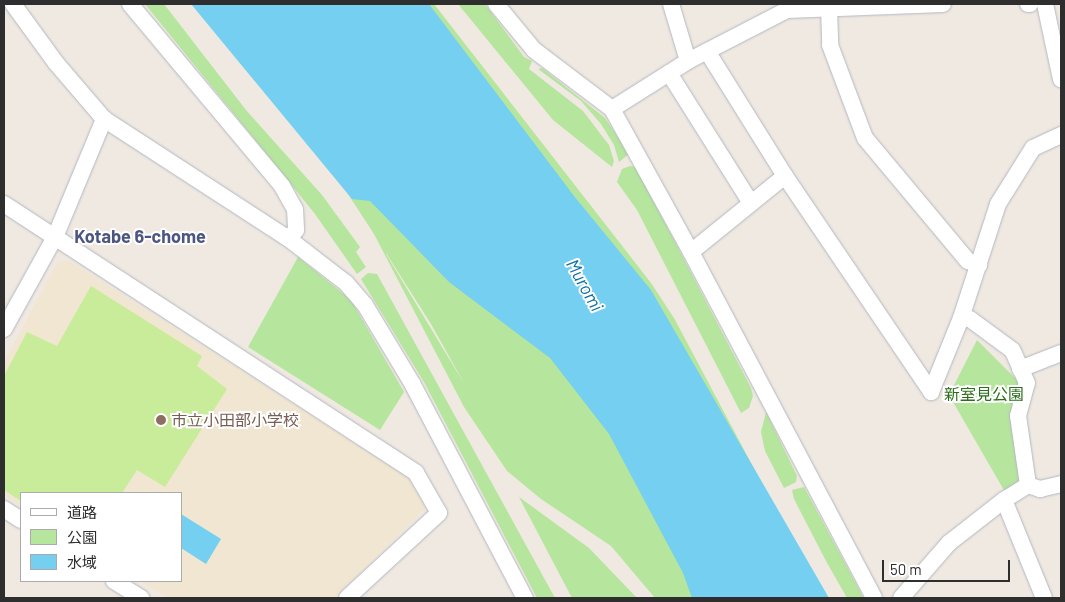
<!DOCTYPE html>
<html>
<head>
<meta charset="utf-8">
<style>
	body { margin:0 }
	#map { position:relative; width:1065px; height:602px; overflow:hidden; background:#efe9e1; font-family:Barlow,"Noto Sans JP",sans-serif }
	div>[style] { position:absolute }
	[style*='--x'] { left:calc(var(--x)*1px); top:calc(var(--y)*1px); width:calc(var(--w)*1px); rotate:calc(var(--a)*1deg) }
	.education>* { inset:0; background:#f0e6d1 }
	.green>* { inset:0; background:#b6e59e }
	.pitch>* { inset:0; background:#c9ec9a }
	.water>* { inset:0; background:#75cff0 }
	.roads { filter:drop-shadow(0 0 1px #b4b7c1) drop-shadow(0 0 1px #b4b7c1) }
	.minor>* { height:16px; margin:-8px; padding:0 8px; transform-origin:8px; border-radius:8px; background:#fff }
	.dots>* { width:14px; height:14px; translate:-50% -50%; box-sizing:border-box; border:2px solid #fff; border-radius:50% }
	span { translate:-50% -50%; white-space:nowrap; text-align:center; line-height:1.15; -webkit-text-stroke:4px #fff; paint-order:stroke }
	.park-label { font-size:16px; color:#2c6e1b }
	.education-label { font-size:16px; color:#785e54 }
	.left { translate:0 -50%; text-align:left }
	.neighbourhood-label { font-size:18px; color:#4d5680; font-weight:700 }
	.water-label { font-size:18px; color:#0d6fa3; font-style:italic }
	.frame { position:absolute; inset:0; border:5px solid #2e2e2e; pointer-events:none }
	.legend { position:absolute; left:20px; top:492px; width:162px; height:90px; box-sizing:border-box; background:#fff; border:1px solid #ababab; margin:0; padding:6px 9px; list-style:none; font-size:15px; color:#2e2e2e }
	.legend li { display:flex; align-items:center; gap:10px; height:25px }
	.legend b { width:25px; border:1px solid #ababab }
	.scale { position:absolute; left:882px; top:560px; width:128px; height:22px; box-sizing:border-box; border:2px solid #2e2e2e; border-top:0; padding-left:6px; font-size:15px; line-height:18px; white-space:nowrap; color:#2e2e2e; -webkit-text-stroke:4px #fff; paint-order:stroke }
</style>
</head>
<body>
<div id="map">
	<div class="education">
		<div style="clip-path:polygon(68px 260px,409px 478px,426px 508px,334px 598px,168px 598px,140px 581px,181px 581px,181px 493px,21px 493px,21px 506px,4px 495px,4px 362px,57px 263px)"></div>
	</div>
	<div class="green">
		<div style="clip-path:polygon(145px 4px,164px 4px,246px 110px,322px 195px,360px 247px,356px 252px,366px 267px,357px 274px,315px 214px)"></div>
		<div style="clip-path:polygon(417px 4px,434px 4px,651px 283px,674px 318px,758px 476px)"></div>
		<div style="clip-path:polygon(458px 4px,485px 4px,524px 57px,532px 61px,529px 69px,583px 111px,599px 132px,609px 145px,614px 161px,612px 167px,553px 120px)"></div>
		<div style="clip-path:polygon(542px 68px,605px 118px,629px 154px,619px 162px,614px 145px,601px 124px,581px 101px,538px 69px)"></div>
		<div style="clip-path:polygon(evenodd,322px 154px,551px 352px,615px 430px,700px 598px,655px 598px,611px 546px,541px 499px,507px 471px,464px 407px,374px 234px,322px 154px,386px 253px,431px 324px,465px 385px,386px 254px,386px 253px)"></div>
		<div style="clip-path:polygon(630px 166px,636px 167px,751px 388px,753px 396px,749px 408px,741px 413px,637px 210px,617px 182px,622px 169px)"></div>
		<div style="clip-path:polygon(298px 257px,351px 300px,404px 392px,380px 430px,248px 347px)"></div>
		<div style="clip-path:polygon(368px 273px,377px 274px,555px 598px,537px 598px,424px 382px,361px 279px)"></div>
		<div style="clip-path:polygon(977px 340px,1019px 382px,1021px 479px,1005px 492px,949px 395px)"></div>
		<div style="clip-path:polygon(766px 412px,797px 476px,796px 482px,784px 488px,765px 451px,761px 432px)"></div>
		<div style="clip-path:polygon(804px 487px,861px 593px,863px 598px,847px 598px,826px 561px,794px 499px,792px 490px)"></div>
		<div style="clip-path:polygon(519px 497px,589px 548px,637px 598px,572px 598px)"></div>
	</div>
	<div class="pitch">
		<div style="clip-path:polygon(91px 286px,202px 356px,197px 366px,227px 389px,165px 487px,137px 470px,122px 493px,21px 493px,21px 501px,4px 490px,4px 376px,27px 332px,57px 346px)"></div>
	</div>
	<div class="water">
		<div style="clip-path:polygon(191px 4px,429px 4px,574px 196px,651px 290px,829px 598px,692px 598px,683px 573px,609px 434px,550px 358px,449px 282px,370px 201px,352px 199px)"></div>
		<div style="clip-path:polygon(181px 514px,221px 539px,206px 564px,181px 548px)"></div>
	</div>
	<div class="roads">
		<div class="minor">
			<div style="--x:13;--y:4;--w:73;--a:53.9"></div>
			<div style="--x:56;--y:63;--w:74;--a:49.4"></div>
			<div style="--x:104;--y:119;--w:221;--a:33"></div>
			<div style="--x:130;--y:4;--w:237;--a:50.1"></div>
			<div style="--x:282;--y:186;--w:26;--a:61"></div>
			<div style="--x:295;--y:209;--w:21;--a:87"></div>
			<div style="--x:296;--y:230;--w:11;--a:128"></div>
			<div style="--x:289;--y:239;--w:72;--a:37.7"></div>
			<div style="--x:346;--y:283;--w:29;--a:49"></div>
			<div style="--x:365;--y:305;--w:93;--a:59"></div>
			<div style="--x:413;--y:385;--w:241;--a:62.3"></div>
			<div style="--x:496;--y:4;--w:60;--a:50.4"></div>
			<div style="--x:534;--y:50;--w:98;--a:37.1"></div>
			<div style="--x:612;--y:109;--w:163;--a:61.1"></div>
			<div style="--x:691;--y:252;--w:391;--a:62.1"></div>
			<div style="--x:1028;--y:4;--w:2;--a:0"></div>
			<div style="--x:1045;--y:4;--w:77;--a:78"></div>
			<div style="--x:829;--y:8;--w:37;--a:88"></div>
			<div style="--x:830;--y:45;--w:99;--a:69.4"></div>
			<div style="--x:865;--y:138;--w:160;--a:50.1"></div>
			<div style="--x:968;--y:261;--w:12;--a:20"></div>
			<div style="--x:688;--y:61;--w:111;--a:-27.3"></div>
			<div style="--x:787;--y:10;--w:156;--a:-2.2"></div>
			<div style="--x:669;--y:73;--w:154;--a:57.8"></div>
			<div style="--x:612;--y:109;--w:90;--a:-32.3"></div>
			<div style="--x:688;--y:61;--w:59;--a:-106.6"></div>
			<div style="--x:785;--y:176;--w:261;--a:55.9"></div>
			<div style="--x:931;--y:392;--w:80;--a:-67.9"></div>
			<div style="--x:4;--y:204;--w:492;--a:33.1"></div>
			<div style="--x:416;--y:473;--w:46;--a:60.1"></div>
			<div style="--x:439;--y:513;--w:125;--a:137.3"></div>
			<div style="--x:691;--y:252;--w:121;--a:-39"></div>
			<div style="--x:785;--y:176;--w:147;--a:-122"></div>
			<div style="--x:4;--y:329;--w:105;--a:-61"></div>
			<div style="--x:55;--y:237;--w:128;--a:-67.4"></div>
			<div style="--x:1020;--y:369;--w:44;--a:-21.3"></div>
			<div style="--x:1028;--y:485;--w:70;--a:-98.2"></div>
			<div style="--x:1018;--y:416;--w:34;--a:-75"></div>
			<div style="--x:1027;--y:383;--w:36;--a:-114"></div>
			<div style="--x:1012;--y:350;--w:52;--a:-143.6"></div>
			<div style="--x:970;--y:319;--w:9;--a:-174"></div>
			<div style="--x:961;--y:318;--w:120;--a:-72"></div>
			<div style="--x:998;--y:204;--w:66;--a:-58"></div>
			<div style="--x:1033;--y:148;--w:31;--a:-25"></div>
			<div style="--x:1004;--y:500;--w:28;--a:-32"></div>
			<div style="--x:1028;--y:485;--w:13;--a:18"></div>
			<div style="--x:1040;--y:489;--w:22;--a:-13"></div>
			<div style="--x:4;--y:509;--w:20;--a:33"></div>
			<div style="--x:114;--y:581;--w:32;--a:32"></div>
			<div style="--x:901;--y:598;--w:73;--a:-48.9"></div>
			<div style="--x:949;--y:543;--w:70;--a:-38"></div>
			<div style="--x:1004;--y:500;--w:106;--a:67.8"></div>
		</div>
	</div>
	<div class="dots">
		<div style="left:161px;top:420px;background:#8d6e63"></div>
	</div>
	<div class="park-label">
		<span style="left:984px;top:394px">新室見公園</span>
	</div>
	<div class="education-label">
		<span class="left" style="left:171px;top:420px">市立小田部小学校</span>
	</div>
	<div class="neighbourhood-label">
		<span style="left:140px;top:236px">Kotabe 6-chome</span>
	</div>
	<div class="water-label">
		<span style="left:585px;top:285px;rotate:61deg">Muromi</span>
	</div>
	<div class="frame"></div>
	<ul class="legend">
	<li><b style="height:6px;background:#fff"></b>道路</li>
	<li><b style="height:14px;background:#b6e59e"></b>公園</li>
	<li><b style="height:14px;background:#75cff0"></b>水域</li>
	</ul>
	<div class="scale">50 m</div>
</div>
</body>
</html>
